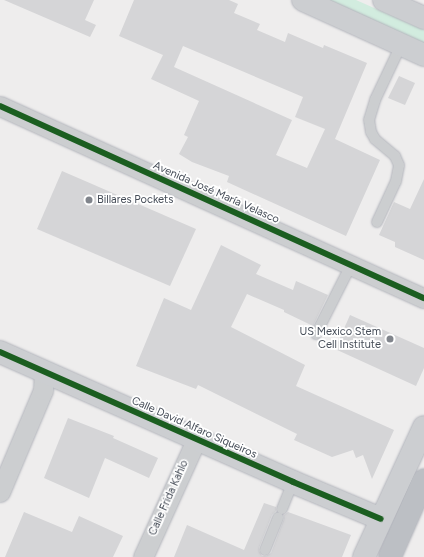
<!DOCTYPE html>
<html>
<head>
<meta charset="utf-8">
<style>
	body { margin:0 }
	#map { position:relative; width:424px; height:557px; overflow:hidden; background:#eeeded; font-family:Figtree,sans-serif }
	div>[style] { position:absolute }
	[style*='--x'] { left:calc(var(--x)*1px); top:calc(var(--y)*1px); width:calc(var(--w)*1px); rotate:calc(var(--a)*1deg) }
	.green>* { inset:0; background:#d2ecdf }
	.building>* { inset:0; background:#d5d5d7 }
	.roads { filter:drop-shadow(0 0 1px #b3b5bc) drop-shadow(0 0 1px #b3b5bc) }
	.lane>* { height:10px; margin:-5px; padding:0 5px; transform-origin:5px; border-radius:5px; background:#ccced0 }
	.street>* { height:19px; margin:-9.5px; padding:0 9.5px; transform-origin:9.5px; border-radius:9.5px; background:#ccced0 }
	.secondary>* { height:22px; margin:-11px; padding:0 11px; transform-origin:11px; border-radius:11px; background:#ccced1 }
	.highway>* { height:22px; margin:-11px; padding:0 11px; transform-origin:11px; border-radius:11px; background:#bcbfc4 }
	.cycleway>* { height:6px; margin:-3px; padding:0 3px; transform-origin:3px; border-radius:3px; background:#1b5e20 }
	.dots>* { width:11px; height:11px; translate:-50% -50%; box-sizing:border-box; border:2px solid #fff; border-radius:50% }
	span { translate:-50% -50%; white-space:nowrap; text-align:center; line-height:1.15; -webkit-text-stroke:3.5px #fff; paint-order:stroke }
	.street-label { font-size:11px; color:#464d58 }
	.poi-label { font-size:11px; color:#464d58 }
	.left { translate:0 -50%; text-align:left }
	.right { translate:-100% -50%; text-align:right }
</style>
</head>
<body>
<div id="map">
	<div class="green">
		<div style="clip-path:polygon(324px 0,356px 0,424px 30px,424px 45px)"></div>
	</div>
	<div class="building">
		<div style="clip-path:polygon(4px 0,94px 0,85px 20px,96px 25px,90px 37px)"></div>
		<div style="clip-path:polygon(evenodd,134px 0,229px 0,238px 4px,234px 13px,260px 24px,257px 30px,285px 42px,288px 33px,323px 48px,324px 45px,367px 63px,335px 139px,380px 160px,346px 236px,227px 182px,229px 176px,192px 162px,179px 154px,188px 137px,184px 135px,199px 101px,151px 79px,163px 55px,119px 36px,134px 0,183px 46px,303px 97px,295px 117px,325px 129px,307px 168px,276px 155px,292px 120px,174px 67px,183px 46px)"></div>
		<div style="clip-path:polygon(399px 76px,415px 83px,405px 105px,388px 98px)"></div>
		<div style="clip-path:polygon(62px 171px,196px 229px,170px 286px,37px 229px)"></div>
		<div style="clip-path:polygon(424px 179px,424px 260px,395px 247px,395px 242px,379px 235px,394px 202px,410px 209px)"></div>
		<div style="clip-path:polygon(221px 245px,261px 265px,256px 274px,293px 290px,296px 281px,328px 295px,313px 326px,284px 312px,284px 310px,247px 294px,231px 327px,305px 365px,296px 386px,394px 430px,372px 479px,363px 455px,356px 458px,353px 450px,332px 457px,294px 440px,297px 434px,198px 385px,196px 389px,136px 366px,164px 298px,191px 310px)"></div>
		<div style="clip-path:polygon(350px 315px,424px 348px,424px 368px,416px 386px,335px 349px)"></div>
		<div style="clip-path:polygon(68px 418px,114px 436px,113px 438px,158px 458px,149px 478px,105px 458px,89px 498px,44px 478px)"></div>
		<div style="clip-path:polygon(264px 503px,276px 507px,276px 511px,272px 515px,259px 548px,259px 551px,262px 556px,266px 556px,271px 553px,284px 519px,284px 515px,288px 512px,351px 535px,342px 557px,174px 557px,187px 525px,244px 550px)"></div>
		<div style="clip-path:polygon(24px 512px,72px 532px,79px 516px,123px 536px,113px 557px,5px 557px)"></div>
	</div>
	<div class="roads">
		<div class="lane">
			<div style="--x:377;--y:222;--w:45;--a:-65.1"></div>
			<div style="--x:396;--y:181;--w:16;--a:-79"></div>
			<div style="--x:399;--y:165;--w:10;--a:-114"></div>
			<div style="--x:395;--y:156;--w:26;--a:-140"></div>
			<div style="--x:375;--y:139;--w:8;--a:-120"></div>
			<div style="--x:371;--y:132;--w:12;--a:-99"></div>
			<div style="--x:369;--y:120;--w:21;--a:-73"></div>
			<div style="--x:375;--y:100;--w:61;--a:-64.7"></div>
			<div style="--x:316;--y:334;--w:77;--a:-63.1"></div>
			<div style="--x:282;--y:509;--w:29;--a:-68"></div>
			<div style="--x:265;--y:550;--w:35;--a:-68"></div>
		</div>
		<div class="street">
			<div style="--x:0;--y:106;--w:465;--a:24.4"></div>
			<div style="--x:0;--y:492;--w:111;--a:-67.1"></div>
			<div style="--x:43;--y:390;--w:18;--a:-87"></div>
			<div style="--x:143;--y:557;--w:128;--a:-65.6"></div>
		</div>
		<div class="secondary">
			<div style="--x:303;--y:0;--w:133;--a:24.4"></div>
			<div style="--x:384;--y:0;--w:44;--a:24.2"></div>
			<div style="--x:0;--y:352;--w:321;--a:23.9"></div>
			<div style="--x:293;--y:482;--w:95;--a:22.8"></div>
			<div style="--x:364;--y:557;--w:143;--a:-65.2"></div>
		</div>
		<div class="highway">
			<div style="--x:390;--y:557;--w:84;--a:-66.2"></div>
		</div>
	</div>
	<div class="cycleway">
		<div style="--x:0;--y:106;--w:465;--a:24.4"></div>
		<div style="--x:0;--y:352;--w:321;--a:23.9"></div>
		<div style="--x:293;--y:482;--w:95;--a:22.8"></div>
	</div>
	<div class="dots">
		<div style="left:89px;top:200px;background:#81858c"></div>
		<div style="left:390px;top:339px;background:#81858c"></div>
	</div>
	<div class="street-label">
		<span style="left:216px;top:193px;rotate:24deg">Avenida José María Velasco</span>
		<span style="left:194px;top:428px;rotate:24deg">Calle David Alfaro Siqueiros</span>
		<span style="left:169px;top:498px;rotate:-66deg">Calle Frida Kahlo</span>
	</div>
	<div class="poi-label">
		<span class="left" style="left:97px;top:200px">Billares Pockets</span>
		<span class="right" style="left:381px;top:339px">US Mexico Stem<br>Cell Institute</span>
	</div>
</div>
</body>
</html>
